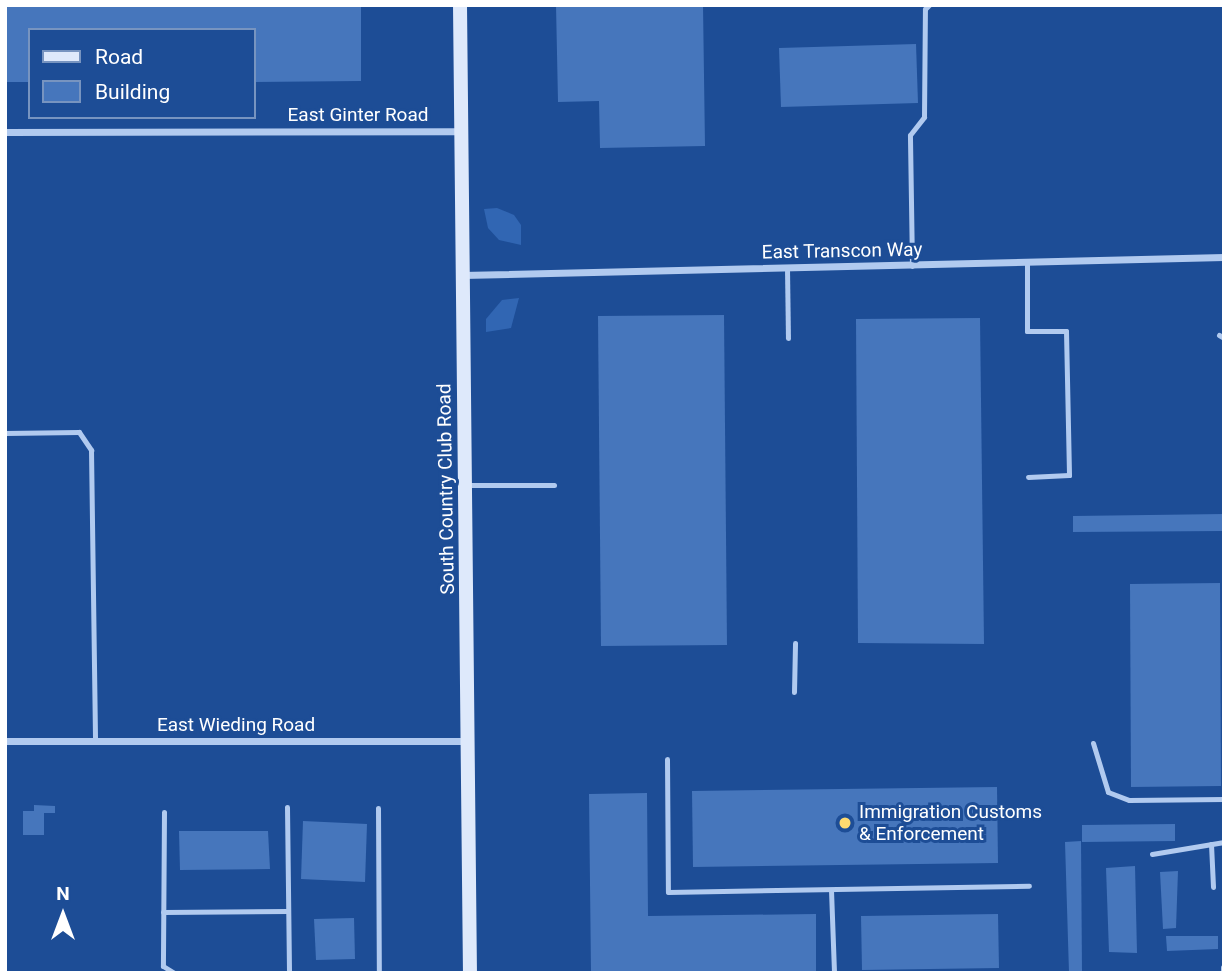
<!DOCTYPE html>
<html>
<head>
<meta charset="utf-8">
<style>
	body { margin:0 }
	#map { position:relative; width:1229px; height:978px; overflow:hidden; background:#1d4d96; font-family:Roboto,sans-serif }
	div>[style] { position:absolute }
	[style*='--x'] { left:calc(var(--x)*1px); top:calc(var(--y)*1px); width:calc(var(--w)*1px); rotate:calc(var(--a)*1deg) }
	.green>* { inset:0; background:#3166b3 }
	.building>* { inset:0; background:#4676bc }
	.lane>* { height:5px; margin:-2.5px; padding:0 2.5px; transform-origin:2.5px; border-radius:2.5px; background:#b1caef }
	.street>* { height:7px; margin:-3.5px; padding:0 3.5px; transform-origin:3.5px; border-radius:3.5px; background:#b1caef }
	.secondary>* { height:14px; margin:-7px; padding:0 7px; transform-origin:7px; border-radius:7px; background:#dee9fb }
	.dots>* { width:19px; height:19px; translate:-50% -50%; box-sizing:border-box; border:4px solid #1d4d96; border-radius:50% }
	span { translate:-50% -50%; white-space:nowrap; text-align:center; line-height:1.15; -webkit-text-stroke:6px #1d4d96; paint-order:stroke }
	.street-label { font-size:19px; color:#fff }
	.poi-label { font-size:19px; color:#fff }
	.left { translate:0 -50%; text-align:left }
	.frame { position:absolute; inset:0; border:7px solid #fff; pointer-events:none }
	.legend { position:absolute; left:28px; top:28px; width:228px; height:91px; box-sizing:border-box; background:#1d4d96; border:2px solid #7794c0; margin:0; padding:9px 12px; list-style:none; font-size:21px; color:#fff }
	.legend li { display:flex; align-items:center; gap:14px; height:35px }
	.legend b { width:35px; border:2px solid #7794c0 }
	.north { position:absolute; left:28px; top:880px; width:70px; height:70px; -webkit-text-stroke:5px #1d4d96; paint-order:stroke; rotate:0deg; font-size:19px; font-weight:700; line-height:28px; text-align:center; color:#fff }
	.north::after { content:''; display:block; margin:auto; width:24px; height:32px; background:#fff; clip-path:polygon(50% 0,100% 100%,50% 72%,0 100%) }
</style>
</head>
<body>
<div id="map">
	<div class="green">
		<div style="clip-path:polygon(497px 208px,514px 215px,521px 225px,521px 245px,499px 240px,488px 228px,484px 209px)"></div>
		<div style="clip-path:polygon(519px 298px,511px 328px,486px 332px,486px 319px,502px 300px)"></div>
	</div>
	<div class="building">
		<div style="clip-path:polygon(5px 5px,361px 5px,361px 81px,254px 82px,254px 30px,30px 30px,30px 82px,5px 82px)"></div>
		<div style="clip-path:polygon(556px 5px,703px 5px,705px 146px,600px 148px,599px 101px,558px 102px)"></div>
		<div style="clip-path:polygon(916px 44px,918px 103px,781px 107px,779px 48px)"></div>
		<div style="clip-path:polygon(724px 315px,727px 645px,601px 646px,598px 316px)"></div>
		<div style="clip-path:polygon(980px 318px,984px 644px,858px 643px,856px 319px)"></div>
		<div style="clip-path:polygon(1224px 514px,1224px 531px,1073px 532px,1073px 516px)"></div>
		<div style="clip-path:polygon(1220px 583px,1221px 786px,1131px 787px,1130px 584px)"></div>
		<div style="clip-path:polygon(997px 787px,998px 863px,693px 867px,692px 791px)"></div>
		<div style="clip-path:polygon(647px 793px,648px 916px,816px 914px,816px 972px,591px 973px,589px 794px)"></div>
		<div style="clip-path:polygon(34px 805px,55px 806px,55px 813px,44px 813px,44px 835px,23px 835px,23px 811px,34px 811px)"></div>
		<div style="clip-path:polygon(303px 821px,367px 824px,365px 882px,301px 879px)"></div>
		<div style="clip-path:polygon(1175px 824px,1175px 841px,1082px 842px,1082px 825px)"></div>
		<div style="clip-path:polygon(179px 831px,268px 831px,270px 869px,180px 870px)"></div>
		<div style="clip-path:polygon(1081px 841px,1082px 973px,1069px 973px,1065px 842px)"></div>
		<div style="clip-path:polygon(1135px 866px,1137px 953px,1109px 952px,1106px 868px)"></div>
		<div style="clip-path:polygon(1178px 871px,1176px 928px,1163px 929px,1160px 872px)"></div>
		<div style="clip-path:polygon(998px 914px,999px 968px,862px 970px,861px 916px)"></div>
		<div style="clip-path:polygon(354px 918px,355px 959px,316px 960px,314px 919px)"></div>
		<div style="clip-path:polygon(1166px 936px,1218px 936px,1218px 949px,1167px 951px)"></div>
	</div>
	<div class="lane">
		<div style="--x:1027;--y:264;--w:67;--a:90"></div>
		<div style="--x:1027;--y:331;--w:39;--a:0"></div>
		<div style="--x:1066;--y:331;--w:144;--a:88.8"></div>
		<div style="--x:1069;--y:475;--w:41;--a:177.2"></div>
		<div style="--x:912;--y:266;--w:131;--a:-90.9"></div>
		<div style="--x:910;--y:135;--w:23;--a:-52"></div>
		<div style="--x:924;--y:117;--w:108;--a:-89.5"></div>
		<div style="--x:925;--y:9;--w:6;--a:-45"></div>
		<div style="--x:787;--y:268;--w:70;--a:89.2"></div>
		<div style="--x:1219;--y:335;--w:6;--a:31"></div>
		<div style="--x:5;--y:433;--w:74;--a:-0.8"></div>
		<div style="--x:79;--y:432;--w:22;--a:56"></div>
		<div style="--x:91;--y:450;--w:291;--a:89.2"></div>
		<div style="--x:465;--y:485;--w:89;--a:0"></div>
		<div style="--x:794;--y:692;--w:49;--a:-88.8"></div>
		<div style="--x:1093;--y:743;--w:51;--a:73"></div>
		<div style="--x:1108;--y:792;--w:22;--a:21"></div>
		<div style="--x:1129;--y:800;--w:95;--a:-0.6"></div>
		<div style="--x:667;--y:759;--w:133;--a:89.6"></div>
		<div style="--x:668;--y:892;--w:361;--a:-1"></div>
		<div style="--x:287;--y:807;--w:166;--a:89.3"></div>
		<div style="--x:378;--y:808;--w:165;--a:89.7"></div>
		<div style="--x:164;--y:812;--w:154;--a:90.4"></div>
		<div style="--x:163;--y:966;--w:13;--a:32"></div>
		<div style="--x:1211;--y:844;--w:43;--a:87.3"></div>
		<div style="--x:1152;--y:854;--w:73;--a:-9.5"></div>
		<div style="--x:831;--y:890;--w:83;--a:87.9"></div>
		<div style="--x:163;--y:912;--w:125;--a:-0.5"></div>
		<div style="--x:1223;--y:967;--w:6;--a:90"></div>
	</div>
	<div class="street">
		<div style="--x:5;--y:132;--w:454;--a:-0.1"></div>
		<div style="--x:462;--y:275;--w:762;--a:-1.35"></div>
		<div style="--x:5;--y:741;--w:462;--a:0"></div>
	</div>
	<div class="secondary">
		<div style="--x:460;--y:5;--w:968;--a:89.41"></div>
	</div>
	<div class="dots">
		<div style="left:845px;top:823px;background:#feda70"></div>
	</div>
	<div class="street-label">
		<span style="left:358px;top:115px">East Ginter Road</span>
		<span style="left:842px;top:251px;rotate:-1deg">East Transcon Way</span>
		<span style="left:446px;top:489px;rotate:-91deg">South Country Club Road</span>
		<span style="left:236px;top:725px">East Wieding Road</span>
	</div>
	<div class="poi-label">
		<span class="left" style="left:859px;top:823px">Immigration Customs<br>&amp; Enforcement</span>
	</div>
	<div class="frame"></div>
	<ul class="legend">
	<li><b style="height:9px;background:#dee9fb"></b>Road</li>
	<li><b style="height:19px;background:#4676bc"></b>Building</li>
	</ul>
	<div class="north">N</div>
</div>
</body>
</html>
